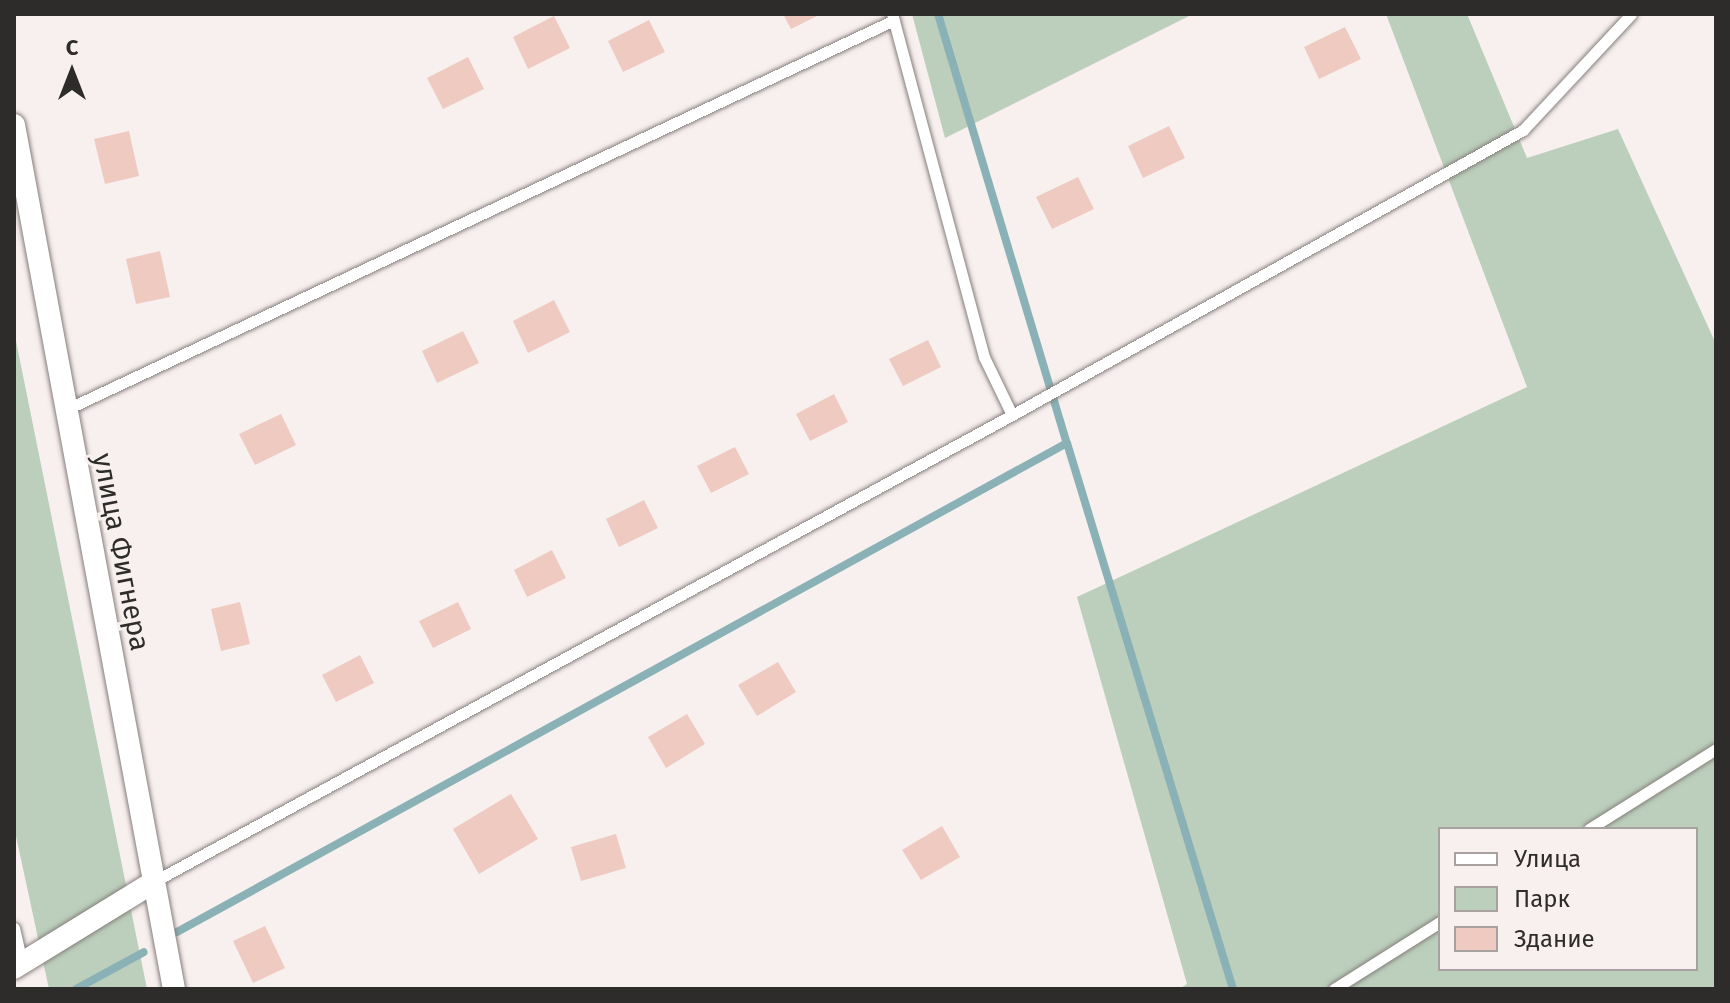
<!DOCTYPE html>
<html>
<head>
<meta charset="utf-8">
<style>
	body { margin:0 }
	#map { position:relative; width:1730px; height:1003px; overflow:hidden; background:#f7f0ee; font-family:"Fira Sans",sans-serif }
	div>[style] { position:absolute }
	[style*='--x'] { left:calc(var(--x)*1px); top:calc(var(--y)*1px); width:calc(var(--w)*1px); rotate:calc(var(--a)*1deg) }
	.green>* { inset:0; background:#bbcfbc }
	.stream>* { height:8px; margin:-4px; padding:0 4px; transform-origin:4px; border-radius:4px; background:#8ab2b6 }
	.building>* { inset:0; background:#efcac1 }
	.roads { filter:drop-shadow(0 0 2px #857f7c) drop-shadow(0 0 2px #857f7c) }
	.service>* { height:11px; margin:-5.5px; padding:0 5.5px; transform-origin:5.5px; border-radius:5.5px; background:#fff }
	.minor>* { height:22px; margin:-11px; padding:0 11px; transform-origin:11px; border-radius:11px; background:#fff }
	span { translate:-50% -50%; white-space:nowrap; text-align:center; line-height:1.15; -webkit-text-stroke:6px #f7f0ee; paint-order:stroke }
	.street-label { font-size:28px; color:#2e2c2b }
	.frame { position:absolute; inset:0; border:16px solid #2e2c2b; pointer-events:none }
	.legend { position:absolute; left:1438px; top:827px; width:260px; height:144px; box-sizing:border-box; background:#f7f0ee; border:2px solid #a7a2a0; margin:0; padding:10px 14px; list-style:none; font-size:24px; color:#2e2c2b }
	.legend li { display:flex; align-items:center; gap:16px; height:40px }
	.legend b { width:40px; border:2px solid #a7a2a0 }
	.north { position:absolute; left:32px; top:32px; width:80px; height:80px; -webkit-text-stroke:6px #f7f0ee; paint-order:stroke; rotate:0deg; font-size:22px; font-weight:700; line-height:32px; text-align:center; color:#2e2c2b }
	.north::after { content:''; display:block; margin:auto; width:28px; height:36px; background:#2e2c2b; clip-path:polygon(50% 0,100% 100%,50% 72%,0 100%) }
</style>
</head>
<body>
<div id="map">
	<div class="green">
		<div style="clip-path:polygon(912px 14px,1193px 14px,945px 138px)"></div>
		<div style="clip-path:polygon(evenodd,1386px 14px,1467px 14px,1527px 158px,1618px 129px,1716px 344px,1716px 989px,1179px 989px,1187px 984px,1077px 597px,1527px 387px,1386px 14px,1440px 829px,1696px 829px,1696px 969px,1440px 969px,1440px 829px)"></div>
		<div style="clip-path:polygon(14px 331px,147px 989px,49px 989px,14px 827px)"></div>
	</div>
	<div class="stream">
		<div style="--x:938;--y:14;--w:448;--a:73.3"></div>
		<div style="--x:177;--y:932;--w:1015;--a:-28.79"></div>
		<div style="--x:1067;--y:443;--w:571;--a:73.09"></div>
		<div style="--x:76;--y:989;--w:77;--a:-28.6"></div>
	</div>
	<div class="building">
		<div style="clip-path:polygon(783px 14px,821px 14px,791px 29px)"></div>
		<div style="clip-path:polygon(554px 16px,570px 48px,528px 69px,513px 37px)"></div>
		<div style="clip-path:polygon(649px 20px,665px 52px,623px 72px,608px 41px)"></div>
		<div style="clip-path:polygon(1345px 27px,1361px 59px,1319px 79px,1304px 47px)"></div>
		<div style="clip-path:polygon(468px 57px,484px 89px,443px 109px,427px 78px)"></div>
		<div style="clip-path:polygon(1169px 126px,1185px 158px,1143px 178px,1128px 146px)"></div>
		<div style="clip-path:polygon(129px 131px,139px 176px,105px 184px,94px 139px)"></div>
		<div style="clip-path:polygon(1078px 177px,1094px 209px,1052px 229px,1036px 197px)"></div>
		<div style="clip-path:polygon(160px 251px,170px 297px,136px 304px,126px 259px)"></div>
		<div style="clip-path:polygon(554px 300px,570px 332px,528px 353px,513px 321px)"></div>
		<div style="clip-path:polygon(463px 331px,479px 363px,437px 383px,422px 351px)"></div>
		<div style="clip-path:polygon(928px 340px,941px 367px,903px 386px,889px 359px)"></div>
		<div style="clip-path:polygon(834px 394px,848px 422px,810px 441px,796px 414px)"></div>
		<div style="clip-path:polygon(281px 414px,296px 445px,255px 465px,239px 434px)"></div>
		<div style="clip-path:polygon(735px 447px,749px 474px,711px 493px,697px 466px)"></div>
		<div style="clip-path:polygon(644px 500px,658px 528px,619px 547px,606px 519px)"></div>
		<div style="clip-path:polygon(552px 550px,566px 578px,527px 597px,514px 570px)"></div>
		<div style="clip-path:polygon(240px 602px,250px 644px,221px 651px,211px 609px)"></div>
		<div style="clip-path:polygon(458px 602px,471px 629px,433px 648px,419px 621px)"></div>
		<div style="clip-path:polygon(360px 655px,374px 683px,336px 702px,322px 675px)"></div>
		<div style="clip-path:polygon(778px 662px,796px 692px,757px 716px,738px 685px)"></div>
		<div style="clip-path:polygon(687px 714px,705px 744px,666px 768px,648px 737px)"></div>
		<div style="clip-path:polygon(511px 794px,538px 839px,479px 874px,453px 829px)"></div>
		<div style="clip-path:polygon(942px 826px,960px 857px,921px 880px,902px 850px)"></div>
		<div style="clip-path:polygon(616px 834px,626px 868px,581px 881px,571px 847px)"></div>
		<div style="clip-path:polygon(265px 926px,285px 968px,253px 983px,233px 941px)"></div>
	</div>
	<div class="roads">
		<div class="service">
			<div style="--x:65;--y:410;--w:916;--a:-25.19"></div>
			<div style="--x:1012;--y:415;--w:585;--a:-29.15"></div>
			<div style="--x:1523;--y:130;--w:158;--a:-47"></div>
			<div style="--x:1589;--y:829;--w:150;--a:-32.2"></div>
			<div style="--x:153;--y:882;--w:978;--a:-28.53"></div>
			<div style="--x:1012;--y:415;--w:64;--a:-115.8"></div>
			<div style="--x:984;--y:357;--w:355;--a:-105"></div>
			<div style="--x:14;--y:928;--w:37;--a:77"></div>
			<div style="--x:1334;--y:989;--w:125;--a:-32.3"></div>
		</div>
		<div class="minor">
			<div style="--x:14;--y:125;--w:879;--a:79.51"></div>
			<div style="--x:14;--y:968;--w:162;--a:-31.6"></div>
		</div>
	</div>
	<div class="street-label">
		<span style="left:121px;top:552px;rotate:79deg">улица Фигнера</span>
	</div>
	<div class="frame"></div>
	<ul class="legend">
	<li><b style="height:10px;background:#fff"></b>Улица</li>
	<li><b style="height:22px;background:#bbcfbc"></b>Парк</li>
	<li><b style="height:22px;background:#efcac1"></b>Здание</li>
	</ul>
	<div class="north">С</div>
</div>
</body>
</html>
